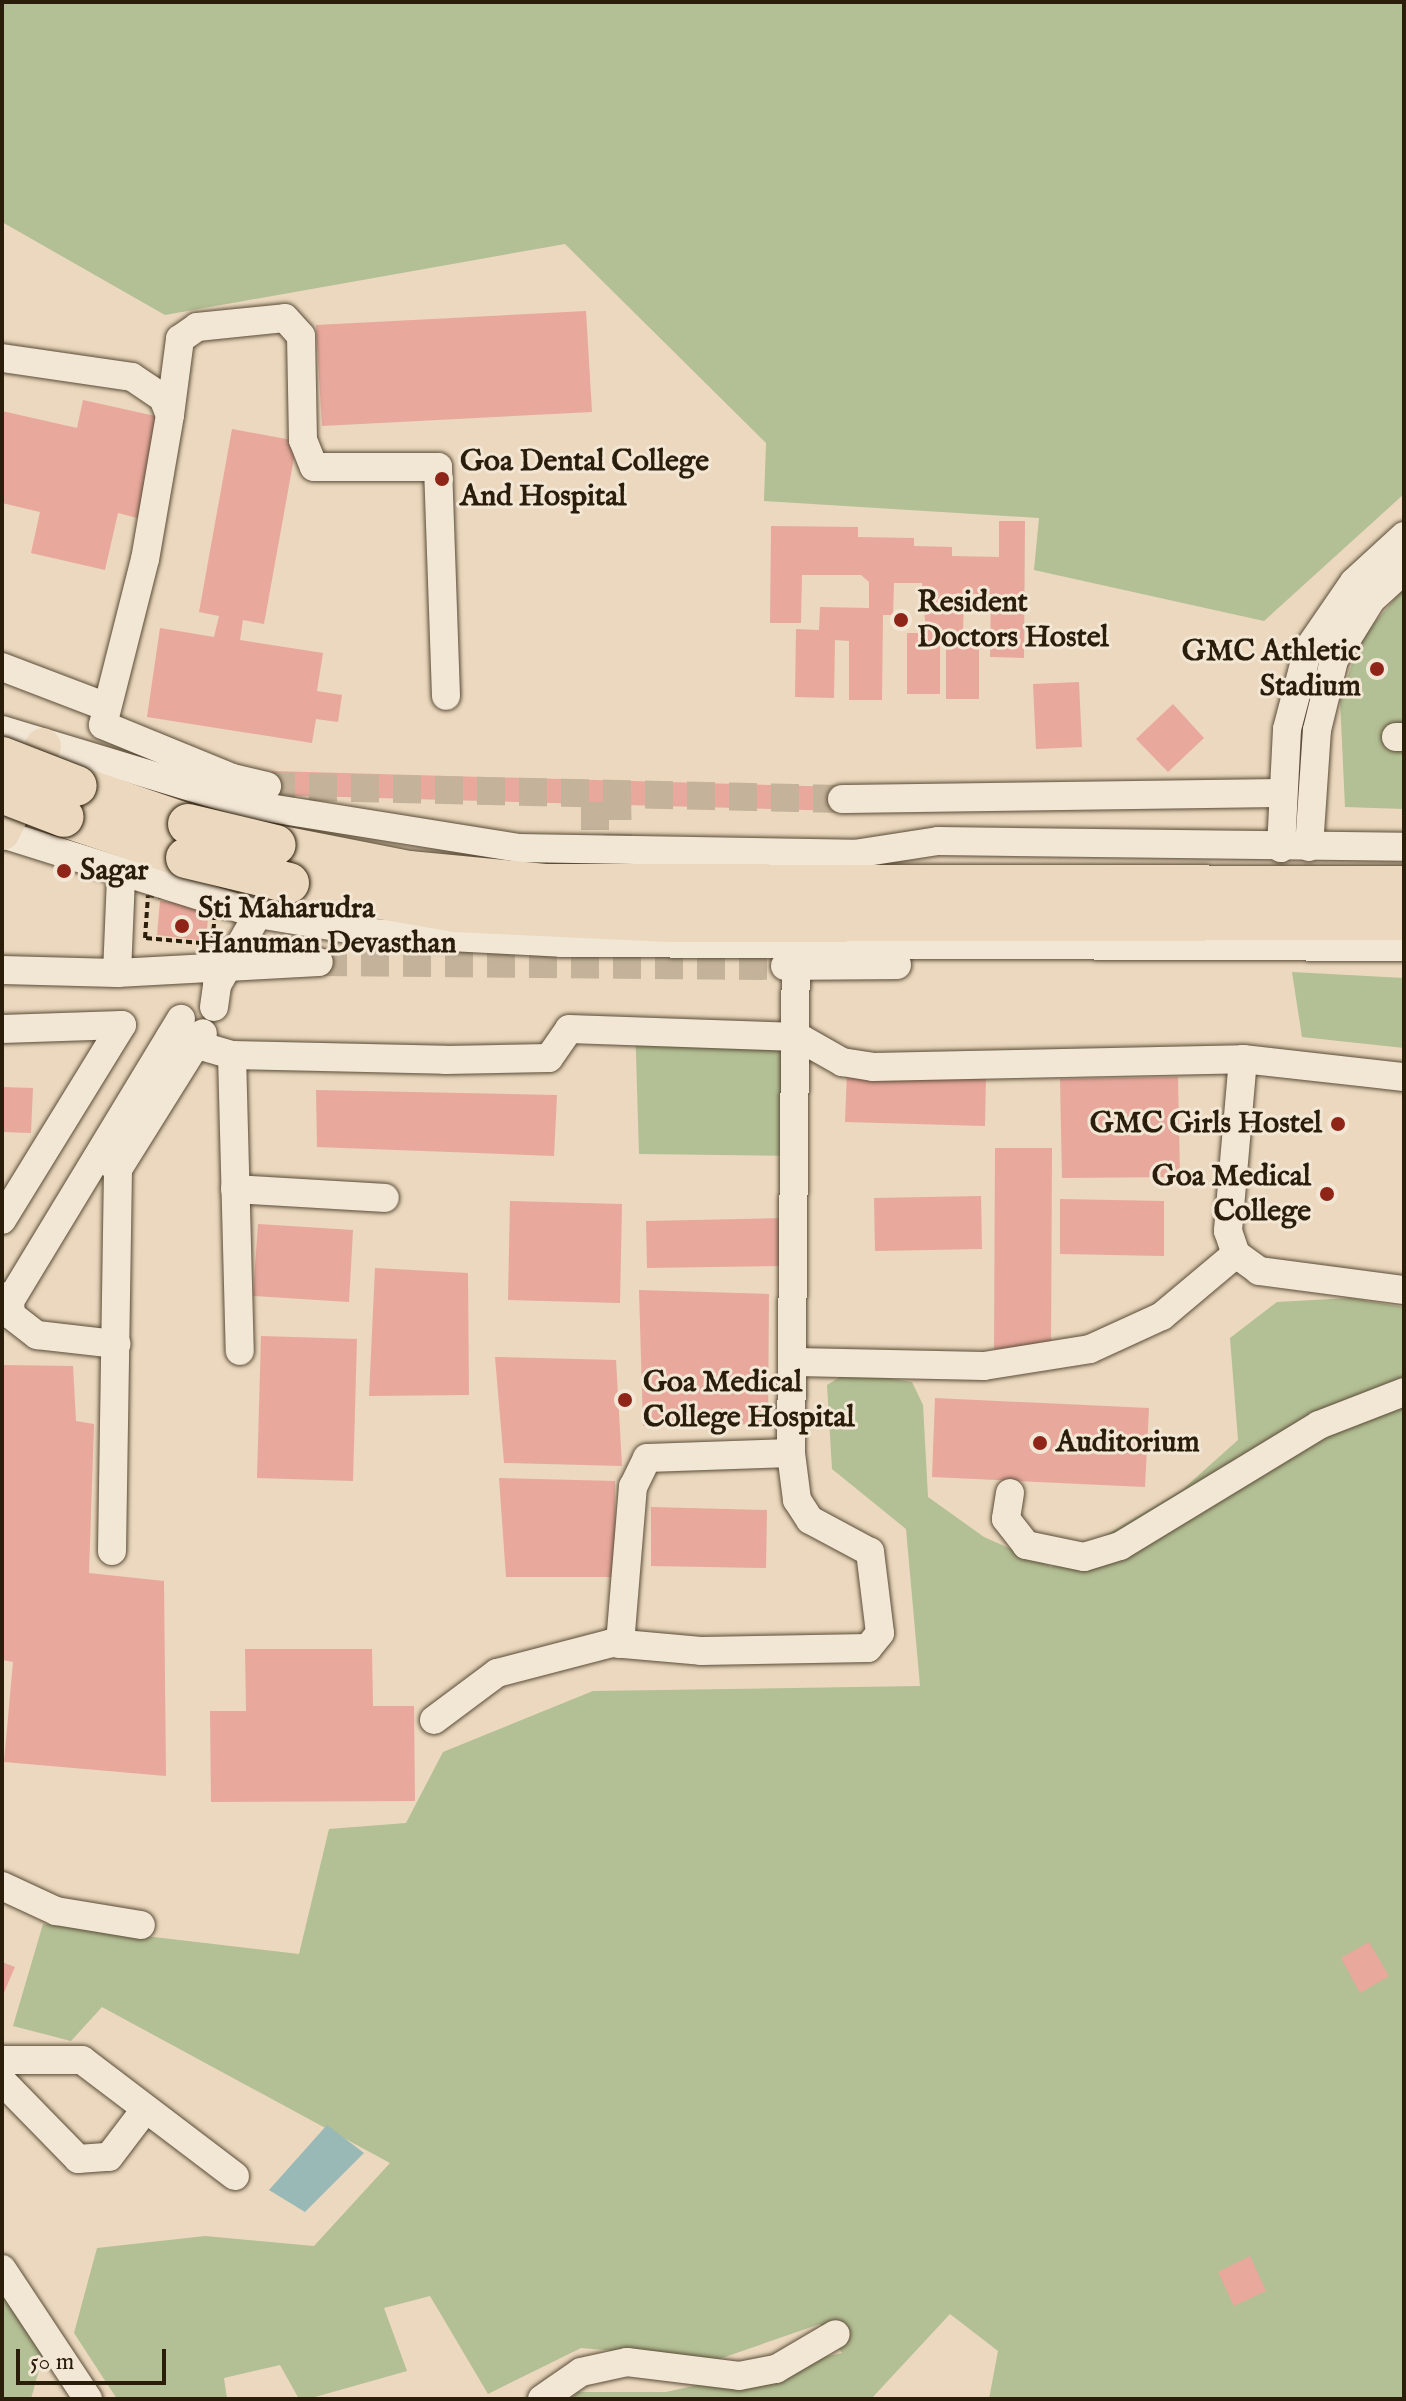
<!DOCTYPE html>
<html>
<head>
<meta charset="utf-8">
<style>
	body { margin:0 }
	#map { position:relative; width:1406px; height:2401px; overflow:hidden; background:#ebd8be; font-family:"IM FELL English",serif }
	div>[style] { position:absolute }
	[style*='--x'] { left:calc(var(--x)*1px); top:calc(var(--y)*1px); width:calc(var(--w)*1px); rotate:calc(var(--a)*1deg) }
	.green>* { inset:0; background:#b3bf94 }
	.water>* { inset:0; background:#99b9b7 }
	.building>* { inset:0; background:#e8a89c }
	.minor-tunnel>* { height:28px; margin-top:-14px; transform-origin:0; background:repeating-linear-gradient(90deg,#c4b39a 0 28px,transparent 0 42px) }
	.path>* { height:4px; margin-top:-2px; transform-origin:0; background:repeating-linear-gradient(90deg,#2a1d0a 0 6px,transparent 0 10px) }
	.roads { filter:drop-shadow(0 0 2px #5a4c37) drop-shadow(0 0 2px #5a4c37) }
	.minor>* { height:28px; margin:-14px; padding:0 14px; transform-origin:14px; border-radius:14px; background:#f2e6d5 }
	.major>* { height:36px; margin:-18px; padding:0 18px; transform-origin:18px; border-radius:18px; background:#ebd8be }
	.highway>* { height:40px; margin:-20px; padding:0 20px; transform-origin:20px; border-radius:20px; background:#ebd8be }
	.bridges { filter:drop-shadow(0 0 2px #2a1d0a) drop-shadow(0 0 2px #2a1d0a) }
	.highway-bridge>* { height:40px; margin:-20px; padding:0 20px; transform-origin:20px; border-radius:20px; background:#ebd8be }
	.dots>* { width:22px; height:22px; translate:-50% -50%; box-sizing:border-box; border:4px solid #f2e6d5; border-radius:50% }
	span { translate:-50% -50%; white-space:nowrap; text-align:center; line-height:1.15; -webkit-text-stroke:6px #f2e6d5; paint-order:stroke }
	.poi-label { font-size:30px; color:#2a1d0a; font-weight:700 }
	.left { translate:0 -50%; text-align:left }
	.right { translate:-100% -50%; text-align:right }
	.frame { position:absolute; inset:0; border:4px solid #2a1d0a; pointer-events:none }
	.scale { position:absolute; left:16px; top:2349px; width:150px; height:36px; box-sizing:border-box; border:4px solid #2a1d0a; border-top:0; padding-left:10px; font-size:24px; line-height:28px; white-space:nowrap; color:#2a1d0a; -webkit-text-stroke:6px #f2e6d5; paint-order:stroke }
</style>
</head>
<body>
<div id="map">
	<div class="green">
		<div style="clip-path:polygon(2px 2px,1404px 2px,1404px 494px,1264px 621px,1034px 570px,1039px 518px,764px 501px,766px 443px,565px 244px,165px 315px,2px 222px)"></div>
		<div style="clip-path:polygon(1404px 588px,1404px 809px,1345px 807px,1340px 699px,1360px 640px)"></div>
		<div style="clip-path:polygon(1292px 972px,1404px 978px,1404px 1048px,1302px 1037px)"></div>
		<div style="clip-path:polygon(635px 1021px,791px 1027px,794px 1156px,639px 1154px)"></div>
		<div style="clip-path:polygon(1349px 1298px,1404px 1307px,1404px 2399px,989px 2399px,998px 2351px,950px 2314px,871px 2399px,570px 2399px,578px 2392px,666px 2392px,842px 2353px,820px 2324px,719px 2359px,581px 2348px,488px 2394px,430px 2296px,384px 2308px,407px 2371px,308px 2399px,299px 2399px,280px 2365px,224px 2378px,227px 2399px,117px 2399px,74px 2333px,97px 2248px,205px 2236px,314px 2246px,390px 2163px,102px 2007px,71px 2041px,13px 2026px,43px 1924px,299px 1954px,329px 1829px,406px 1823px,443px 1752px,593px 1691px,920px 1686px,906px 1529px,832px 1469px,827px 1385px,848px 1372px,912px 1382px,923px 1405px,928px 1497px,984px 1537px,1052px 1567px,1182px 1490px,1238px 1440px,1230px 1338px,1277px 1302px)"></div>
		<div style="clip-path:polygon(2px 2288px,45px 2348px,31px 2399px,2px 2399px)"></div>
	</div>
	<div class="water">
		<div style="clip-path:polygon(327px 2125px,364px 2153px,305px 2212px,269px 2190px)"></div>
	</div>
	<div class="building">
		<div style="clip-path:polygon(586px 311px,592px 412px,322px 426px,316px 325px)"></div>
		<div style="clip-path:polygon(83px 400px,164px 418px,141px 519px,118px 513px,105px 570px,31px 553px,40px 512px,2px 503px,2px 411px,77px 428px)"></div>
		<div style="clip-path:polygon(232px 429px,297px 441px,264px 624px,243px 620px,240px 640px,323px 653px,317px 691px,342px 695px,338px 722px,316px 719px,312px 743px,147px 717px,160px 628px,214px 637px,219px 616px,199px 612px)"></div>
		<div style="clip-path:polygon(999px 521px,1025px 521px,1024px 658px,990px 657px,991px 594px,964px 594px,963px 633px,979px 634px,979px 699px,946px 699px,946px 643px,940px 643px,940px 694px,907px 694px,907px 633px,926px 633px,922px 583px,894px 583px,893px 615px,883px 615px,882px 700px,849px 700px,849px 641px,835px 640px,834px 698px,795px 697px,796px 629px,819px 630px,820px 607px,869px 608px,869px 582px,861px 575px,802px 575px,801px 623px,770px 623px,771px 526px,858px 527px,858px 537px,914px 538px,914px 546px,952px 547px,952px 556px,999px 557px)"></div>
		<div style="clip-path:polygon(1079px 682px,1082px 747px,1036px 749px,1033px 684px)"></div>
		<div style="clip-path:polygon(1173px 704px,1204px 738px,1168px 772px,1136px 739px)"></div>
		<div style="clip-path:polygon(272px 771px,842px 787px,842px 811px,271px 795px)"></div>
		<div style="clip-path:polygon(160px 901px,209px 906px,206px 941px,157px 935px)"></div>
		<div style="clip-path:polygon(847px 1071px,986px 1075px,985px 1126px,845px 1122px)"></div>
		<div style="clip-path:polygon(1178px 1077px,1180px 1177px,1062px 1178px,1060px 1079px)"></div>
		<div style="clip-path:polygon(2px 1087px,33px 1088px,31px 1133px,2px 1132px)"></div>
		<div style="clip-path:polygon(316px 1090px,557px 1095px,554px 1156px,317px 1147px)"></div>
		<div style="clip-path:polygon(995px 1148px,1052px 1148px,1051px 1349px,994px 1349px)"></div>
		<div style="clip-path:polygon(981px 1196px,982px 1249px,875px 1251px,874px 1198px)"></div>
		<div style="clip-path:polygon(1060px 1199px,1164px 1201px,1164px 1256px,1060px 1254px)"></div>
		<div style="clip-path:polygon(510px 1201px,622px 1204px,620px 1303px,508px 1300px)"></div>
		<div style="clip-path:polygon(783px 1218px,784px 1266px,647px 1268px,646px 1221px)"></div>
		<div style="clip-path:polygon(258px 1224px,353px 1230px,349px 1302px,253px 1296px)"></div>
		<div style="clip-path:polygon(375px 1268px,468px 1273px,469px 1395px,369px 1396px)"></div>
		<div style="clip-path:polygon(639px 1290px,769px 1294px,768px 1424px,643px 1426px)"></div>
		<div style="clip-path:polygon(261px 1336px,357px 1339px,353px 1481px,257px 1478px)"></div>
		<div style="clip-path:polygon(495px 1357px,616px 1360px,622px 1466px,504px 1463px)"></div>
		<div style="clip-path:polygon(2px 1365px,73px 1366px,76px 1421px,94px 1424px,89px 1573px,164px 1581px,166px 1776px,4px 1762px,13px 1662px,2px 1660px)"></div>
		<div style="clip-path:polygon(935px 1398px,1149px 1408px,1145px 1487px,932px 1477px)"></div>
		<div style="clip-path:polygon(499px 1478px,615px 1481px,616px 1577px,506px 1577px)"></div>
		<div style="clip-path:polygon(651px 1507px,767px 1510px,766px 1568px,651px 1566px)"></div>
		<div style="clip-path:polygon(245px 1649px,372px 1649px,373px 1706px,414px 1706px,415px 1801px,211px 1802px,210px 1711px,246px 1711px)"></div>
		<div style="clip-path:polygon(1369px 1942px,1389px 1976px,1360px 1993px,1341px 1958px)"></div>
		<div style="clip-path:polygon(2px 1962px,15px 1967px,2px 1997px)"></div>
		<div style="clip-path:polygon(1250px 2256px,1266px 2291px,1234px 2306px,1218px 2272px)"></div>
	</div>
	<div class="minor-tunnel">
		<div style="--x:267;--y:786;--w:575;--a:1.3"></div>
		<div style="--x:617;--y:792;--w:111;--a:89"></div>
		<div style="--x:595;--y:872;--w:81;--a:-90"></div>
		<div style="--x:319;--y:962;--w:466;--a:0.5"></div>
	</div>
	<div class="path">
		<div style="--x:148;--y:895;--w:69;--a:7.5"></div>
		<div style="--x:216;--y:904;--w:40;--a:95.7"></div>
		<div style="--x:212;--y:944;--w:67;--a:-174.9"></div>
		<div style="--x:145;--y:938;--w:43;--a:-86"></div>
	</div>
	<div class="roads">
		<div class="minor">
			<div style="--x:2;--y:358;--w:131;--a:8.3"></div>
			<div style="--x:132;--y:377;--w:37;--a:34"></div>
			<div style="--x:163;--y:398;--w:18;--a:68"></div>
			<div style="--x:170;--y:415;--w:146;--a:99.8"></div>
			<div style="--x:145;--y:559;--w:171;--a:104.2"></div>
			<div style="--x:103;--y:725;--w:139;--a:22.3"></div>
			<div style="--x:170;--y:415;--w:77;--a:-82.5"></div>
			<div style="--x:180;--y:339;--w:21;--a:-35"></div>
			<div style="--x:197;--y:327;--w:88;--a:-5.8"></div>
			<div style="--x:285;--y:318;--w:24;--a:48"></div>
			<div style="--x:301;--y:336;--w:104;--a:88.9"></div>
			<div style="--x:303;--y:440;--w:29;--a:68"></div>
			<div style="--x:314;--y:467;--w:124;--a:0"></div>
			<div style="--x:438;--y:467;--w:229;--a:88"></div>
			<div style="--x:2;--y:667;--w:109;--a:20.9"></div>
			<div style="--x:2;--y:730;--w:260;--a:16.8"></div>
			<div style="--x:251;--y:805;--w:270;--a:9.1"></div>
			<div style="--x:518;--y:848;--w:336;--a:1"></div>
			<div style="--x:854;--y:854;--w:85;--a:-8.8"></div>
			<div style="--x:938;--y:841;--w:466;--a:0.7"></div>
			<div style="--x:1396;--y:737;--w:8;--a:0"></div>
			<div style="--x:229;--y:795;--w:17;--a:-80"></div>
			<div style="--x:232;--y:778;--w:36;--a:13"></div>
			<div style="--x:842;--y:799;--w:441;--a:-0.8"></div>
			<div style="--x:2;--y:834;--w:268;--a:17.4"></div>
			<div style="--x:258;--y:914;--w:117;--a:9.4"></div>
			<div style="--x:373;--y:933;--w:188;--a:3"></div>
			<div style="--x:561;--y:943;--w:843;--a:0.27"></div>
			<div style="--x:1309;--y:847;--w:117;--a:-86.1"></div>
			<div style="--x:1317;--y:730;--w:72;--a:-76.3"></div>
			<div style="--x:1334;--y:660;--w:70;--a:-58.3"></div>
			<div style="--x:1371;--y:600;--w:45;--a:-42.3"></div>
			<div style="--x:1281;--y:848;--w:119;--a:-87.1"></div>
			<div style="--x:1287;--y:729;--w:83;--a:-75.3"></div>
			<div style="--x:1308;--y:649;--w:81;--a:-55.5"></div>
			<div style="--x:1354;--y:582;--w:68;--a:-42.6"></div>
			<div style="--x:785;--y:966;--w:112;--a:-0.5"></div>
			<div style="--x:2;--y:970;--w:115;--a:1.5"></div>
			<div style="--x:117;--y:973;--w:202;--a:-3.1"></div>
			<div style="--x:117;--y:973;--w:97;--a:-87.6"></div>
			<div style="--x:214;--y:1007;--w:22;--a:-82"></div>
			<div style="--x:217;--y:985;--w:82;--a:-60"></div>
			<div style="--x:2;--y:1029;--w:120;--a:-1.9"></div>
			<div style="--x:170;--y:1037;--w:65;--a:16.2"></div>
			<div style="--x:232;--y:1055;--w:213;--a:1.3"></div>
			<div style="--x:445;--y:1060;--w:104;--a:-1.1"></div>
			<div style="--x:549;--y:1058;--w:35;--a:-55"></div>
			<div style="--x:569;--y:1029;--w:229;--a:2"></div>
			<div style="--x:798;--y:1037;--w:51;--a:29.6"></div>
			<div style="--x:842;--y:1062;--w:31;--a:9"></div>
			<div style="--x:873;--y:1067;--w:370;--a:-1.2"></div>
			<div style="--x:1243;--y:1059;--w:162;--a:6.4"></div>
			<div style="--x:232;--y:1055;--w:296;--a:88.5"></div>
			<div style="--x:1243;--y:1059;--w:173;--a:95"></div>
			<div style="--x:1228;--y:1231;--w:24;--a:71"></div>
			<div style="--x:1236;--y:1254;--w:29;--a:36"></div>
			<div style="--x:1259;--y:1271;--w:146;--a:7.5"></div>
			<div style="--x:100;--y:1155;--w:23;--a:38"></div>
			<div style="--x:118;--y:1169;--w:382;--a:90.9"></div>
			<div style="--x:118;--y:1169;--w:160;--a:-58"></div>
			<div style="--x:235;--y:1189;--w:150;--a:3.4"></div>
			<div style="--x:2;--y:1220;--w:229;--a:-58.4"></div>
			<div style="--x:2;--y:1296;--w:9;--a:32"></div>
			<div style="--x:10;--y:1301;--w:330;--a:-58.8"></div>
			<div style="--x:10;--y:1301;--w:14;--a:86"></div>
			<div style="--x:11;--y:1315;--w:33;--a:38"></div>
			<div style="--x:37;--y:1335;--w:80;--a:6.5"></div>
			<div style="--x:796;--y:1362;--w:188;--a:1.2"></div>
			<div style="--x:984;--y:1366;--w:107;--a:-9.1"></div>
			<div style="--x:1090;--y:1349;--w:79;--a:-24.6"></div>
			<div style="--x:1162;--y:1316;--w:97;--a:-40"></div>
			<div style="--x:1010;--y:1493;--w:26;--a:99"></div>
			<div style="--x:1006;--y:1519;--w:33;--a:52"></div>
			<div style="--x:1026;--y:1545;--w:59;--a:11.7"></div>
			<div style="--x:1084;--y:1557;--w:38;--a:-17"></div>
			<div style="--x:1120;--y:1546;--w:233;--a:-31.3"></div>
			<div style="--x:1319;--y:1425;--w:91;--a:-21.2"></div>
			<div style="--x:620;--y:1644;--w:158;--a:-85.3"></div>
			<div style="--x:633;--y:1487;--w:32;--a:-64"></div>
			<div style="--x:647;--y:1458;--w:144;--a:-2"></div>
			<div style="--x:434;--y:1720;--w:79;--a:-36.7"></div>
			<div style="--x:497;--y:1673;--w:119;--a:-14.6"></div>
			<div style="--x:612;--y:1643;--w:89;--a:5.1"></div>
			<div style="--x:701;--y:1651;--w:167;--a:-1"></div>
			<div style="--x:868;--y:1648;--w:19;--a:-51"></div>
			<div style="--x:880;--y:1633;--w:82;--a:-97"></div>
			<div style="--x:870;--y:1552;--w:68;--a:-151.9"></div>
			<div style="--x:810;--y:1520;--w:24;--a:-123"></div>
			<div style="--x:797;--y:1500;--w:47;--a:-97.3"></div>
			<div style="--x:791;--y:1453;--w:508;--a:-89.44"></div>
			<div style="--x:2;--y:1886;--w:60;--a:24.8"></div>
			<div style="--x:56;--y:1911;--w:86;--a:9.4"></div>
			<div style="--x:2;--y:2060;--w:80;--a:0"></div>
			<div style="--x:82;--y:2060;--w:192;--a:37.2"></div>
			<div style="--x:2;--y:2081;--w:109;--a:45.7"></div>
			<div style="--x:78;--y:2159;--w:31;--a:-4"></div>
			<div style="--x:109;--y:2157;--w:58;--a:-52.7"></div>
			<div style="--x:2;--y:2269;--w:156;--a:56.5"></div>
			<div style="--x:542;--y:2399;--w:47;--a:-34.7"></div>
			<div style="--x:581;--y:2372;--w:47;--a:-12.3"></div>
			<div style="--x:627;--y:2362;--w:113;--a:7.1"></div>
			<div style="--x:739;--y:2376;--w:38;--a:-11"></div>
			<div style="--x:776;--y:2369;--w:69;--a:-30.3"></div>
		</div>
		<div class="major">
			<div style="--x:2;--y:832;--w:95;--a:-64.5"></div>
		</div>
		<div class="highway">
			<div style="--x:77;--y:786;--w:117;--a:18.9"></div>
			<div style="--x:64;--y:817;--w:129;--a:18.6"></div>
			<div style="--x:276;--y:845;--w:136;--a:11.1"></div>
			<div style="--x:409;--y:871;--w:139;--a:5.4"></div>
			<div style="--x:547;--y:884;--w:857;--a:0.13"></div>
			<div style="--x:289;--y:883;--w:169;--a:9.9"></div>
			<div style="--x:455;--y:912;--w:215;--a:2.7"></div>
			<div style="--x:670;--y:922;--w:734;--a:-0.16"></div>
		</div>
	</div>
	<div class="bridges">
		<div class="highway-bridge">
			<div style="--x:2;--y:757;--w:80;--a:21.1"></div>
			<div style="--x:2;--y:793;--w:66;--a:21.2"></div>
			<div style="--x:188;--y:824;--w:90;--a:13.4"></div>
			<div style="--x:186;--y:858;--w:106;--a:13.6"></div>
		</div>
	</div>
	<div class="dots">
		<div style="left:442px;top:479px;background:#8f2418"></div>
		<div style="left:901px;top:620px;background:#8f2418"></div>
		<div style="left:1377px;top:669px;background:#8f2418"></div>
		<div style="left:64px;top:871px;background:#8f2418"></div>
		<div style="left:182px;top:926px;background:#8f2418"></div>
		<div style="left:1338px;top:1124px;background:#8f2418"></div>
		<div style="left:1327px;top:1194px;background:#8f2418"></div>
		<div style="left:625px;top:1400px;background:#8f2418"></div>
		<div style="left:1040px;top:1443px;background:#8f2418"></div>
	</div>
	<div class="poi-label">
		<span class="left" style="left:460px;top:479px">Goa Dental College<br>And Hospital</span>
		<span class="left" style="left:917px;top:620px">Resident<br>Doctors Hostel</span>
		<span class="right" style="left:1361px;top:669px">GMC Athletic<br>Stadium</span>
		<span class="left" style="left:80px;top:871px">Sagar</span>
		<span class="left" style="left:198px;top:926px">Sti Maharudra<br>Hanuman Devasthan</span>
		<span class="right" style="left:1322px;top:1124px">GMC Girls Hostel</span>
		<span class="right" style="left:1311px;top:1194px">Goa Medical<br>College</span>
		<span class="left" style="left:643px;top:1400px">Goa Medical<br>College Hospital</span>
		<span class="left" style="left:1056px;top:1443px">Auditorium</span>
	</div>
	<div class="frame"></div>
	<div class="scale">50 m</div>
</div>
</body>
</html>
